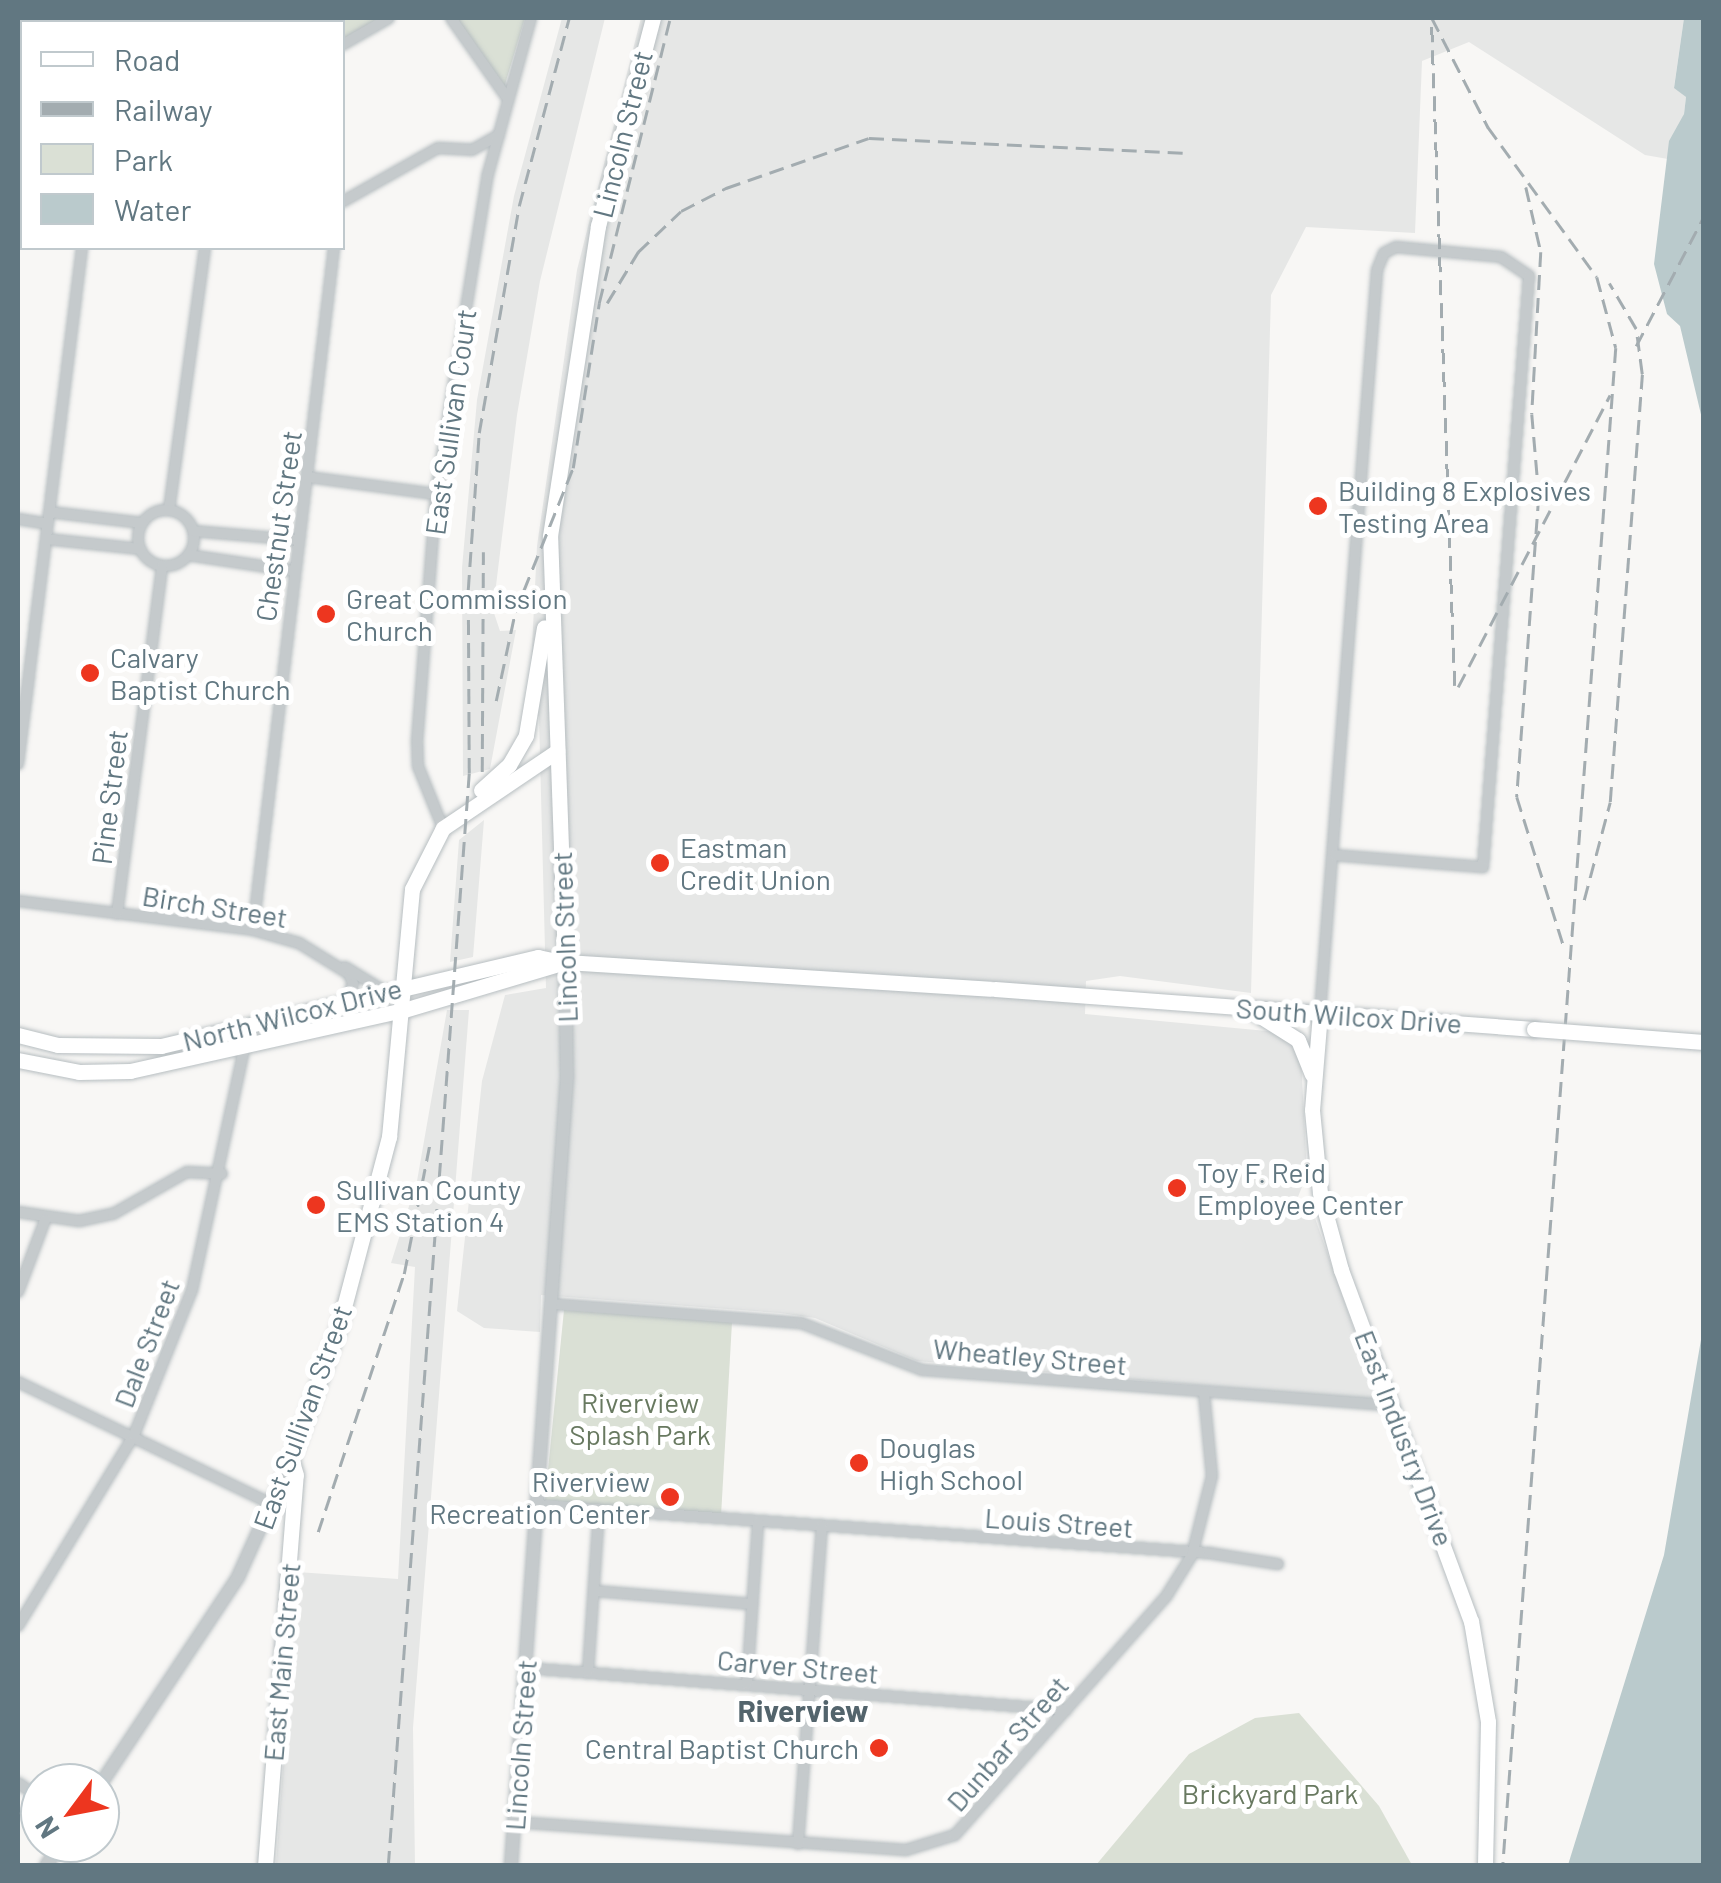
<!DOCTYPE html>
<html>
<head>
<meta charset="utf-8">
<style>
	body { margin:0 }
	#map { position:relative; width:1721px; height:1883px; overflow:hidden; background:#f8f7f5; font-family:Barlow,sans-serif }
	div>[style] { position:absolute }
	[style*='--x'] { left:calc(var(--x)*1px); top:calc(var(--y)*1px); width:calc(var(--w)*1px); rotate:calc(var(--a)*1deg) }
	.built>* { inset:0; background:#e6e7e6 }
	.green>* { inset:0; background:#dae0d5 }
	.water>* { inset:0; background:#bacacc }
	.roads { filter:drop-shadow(0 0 2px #b7bec1) drop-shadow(0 0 2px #b7bec1) }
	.minor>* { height:10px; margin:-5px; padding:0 5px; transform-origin:5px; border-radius:5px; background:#c5cacc }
	.minor>.ring { margin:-5px; padding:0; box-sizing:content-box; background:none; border:10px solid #c5cacc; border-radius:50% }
	.tertiary>* { height:12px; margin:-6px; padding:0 6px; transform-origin:6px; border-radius:6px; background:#c5cacc }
	.secondary>* { height:15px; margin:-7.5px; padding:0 7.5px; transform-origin:7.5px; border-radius:7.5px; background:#fff }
	.rail>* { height:2.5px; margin-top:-1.25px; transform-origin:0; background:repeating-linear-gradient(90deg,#a3acb0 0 15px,transparent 0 23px) }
	.bridges { filter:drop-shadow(0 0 2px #b7bec1) drop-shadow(0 0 2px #b7bec1) }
	.secondary-bridge>* { height:15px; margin:-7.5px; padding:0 7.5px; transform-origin:7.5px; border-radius:7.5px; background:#fff }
	.dots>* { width:28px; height:28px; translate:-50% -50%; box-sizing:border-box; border:5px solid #fff; border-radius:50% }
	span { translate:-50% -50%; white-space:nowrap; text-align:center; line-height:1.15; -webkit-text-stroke:10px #fff; paint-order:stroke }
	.street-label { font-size:28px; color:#617781 }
	.poi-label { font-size:28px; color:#617781 }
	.left { translate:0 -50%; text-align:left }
	.right { translate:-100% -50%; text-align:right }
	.park-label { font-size:28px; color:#687960 }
	.neighbourhood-label { font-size:30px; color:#53646c; font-weight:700 }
	.frame { position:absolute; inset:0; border:20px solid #617781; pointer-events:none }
	.legend { position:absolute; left:20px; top:20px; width:325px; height:230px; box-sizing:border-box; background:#fff; border:2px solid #c0c9cd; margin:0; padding:12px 18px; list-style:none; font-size:30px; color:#617781 }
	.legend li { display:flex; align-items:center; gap:20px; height:50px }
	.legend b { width:50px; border:2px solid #c0c9cd }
	.north { position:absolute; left:20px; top:1763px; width:100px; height:100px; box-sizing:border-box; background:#fff; border:2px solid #c0c9cd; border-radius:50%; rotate:238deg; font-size:28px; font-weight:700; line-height:40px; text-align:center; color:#617781 }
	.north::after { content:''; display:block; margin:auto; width:35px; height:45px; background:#ed361f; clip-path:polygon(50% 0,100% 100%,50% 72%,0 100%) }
</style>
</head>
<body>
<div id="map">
	<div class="built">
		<div style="clip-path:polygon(562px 18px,605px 18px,540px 281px,517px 415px,493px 610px,500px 631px,516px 630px,490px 769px,463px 776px,462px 568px,477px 400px,514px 196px)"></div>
		<div style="clip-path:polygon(641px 18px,1684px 18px,1674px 87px,1686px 97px,1684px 114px,1668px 159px,1645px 155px,1469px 42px,1422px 61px,1415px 233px,1306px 227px,1271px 295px,1251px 993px,1120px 976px,1086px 981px,1085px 1014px,1278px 1032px,1289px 1038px,1301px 1058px,1307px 1175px,1295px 1204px,1315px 1218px,1376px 1392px,1372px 1400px,917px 1361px,815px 1318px,780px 1313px,541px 1295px,540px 1332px,484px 1328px,457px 1311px,482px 1081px,505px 995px,546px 988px,539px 717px,529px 709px,537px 546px,577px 270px)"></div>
		<div style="clip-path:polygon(484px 820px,473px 957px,450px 962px,459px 840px)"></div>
		<div style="clip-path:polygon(447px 1010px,469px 1010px,413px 1728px,415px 1865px,276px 1865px,297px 1572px,398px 1579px,415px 1267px,391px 1263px,417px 1181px)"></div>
	</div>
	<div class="green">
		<div style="clip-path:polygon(118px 18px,389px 18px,343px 47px,342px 22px,117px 22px)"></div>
		<div style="clip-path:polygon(451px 18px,525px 18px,503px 91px)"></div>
		<div style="clip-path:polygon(564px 1310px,732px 1322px,721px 1516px,545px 1500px)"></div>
		<div style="clip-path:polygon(1299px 1713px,1379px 1806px,1412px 1865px,1096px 1865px,1189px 1754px,1255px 1718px)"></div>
	</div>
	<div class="water">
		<div style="clip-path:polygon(1684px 18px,1704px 18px,1703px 423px,1680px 326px,1667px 314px,1654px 264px,1669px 141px,1684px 114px,1686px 97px,1674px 88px)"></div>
		<div style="clip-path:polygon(1703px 1328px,1703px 1865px,1568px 1865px,1664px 1555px)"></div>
	</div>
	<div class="roads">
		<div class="minor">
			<div style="--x:451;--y:18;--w:99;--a:54.9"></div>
			<div style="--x:111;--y:22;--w:4;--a:-90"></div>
			<div style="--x:342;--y:45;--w:54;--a:-29.9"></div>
			<div style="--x:18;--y:79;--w:4;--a:14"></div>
			<div style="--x:342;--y:202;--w:110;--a:-29.4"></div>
			<div style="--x:438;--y:148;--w:34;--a:3"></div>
			<div style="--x:472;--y:150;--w:31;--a:-29"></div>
			<div style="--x:308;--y:477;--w:129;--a:7.6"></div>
			<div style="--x:169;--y:510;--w:264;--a:-82.2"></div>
			<div class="ring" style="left:138px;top:510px;width:46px;height:46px"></div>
			<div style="--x:49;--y:512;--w:94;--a:6.7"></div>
			<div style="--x:18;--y:519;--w:30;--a:9"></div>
			<div style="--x:193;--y:531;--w:104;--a:4.9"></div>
			<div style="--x:46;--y:539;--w:95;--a:6.1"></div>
			<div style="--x:188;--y:555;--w:108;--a:8.5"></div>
			<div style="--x:18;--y:764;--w:520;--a:-82.93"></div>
			<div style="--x:443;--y:828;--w:67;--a:-112"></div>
			<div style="--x:418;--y:766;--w:24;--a:-92"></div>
			<div style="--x:417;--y:742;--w:249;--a:-85.6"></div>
			<div style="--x:436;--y:494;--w:324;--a:-80.8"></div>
			<div style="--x:488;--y:174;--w:162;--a:-74.6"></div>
			<div style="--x:18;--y:901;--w:237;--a:7"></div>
			<div style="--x:253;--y:930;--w:48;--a:15.8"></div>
			<div style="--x:299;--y:943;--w:59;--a:31.8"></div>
			<div style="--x:349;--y:974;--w:11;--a:68"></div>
			<div style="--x:353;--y:984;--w:18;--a:112"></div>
			<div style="--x:117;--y:914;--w:351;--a:-82.6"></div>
			<div style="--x:253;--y:930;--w:687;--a:-83.23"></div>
			<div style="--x:345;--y:967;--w:46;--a:31.6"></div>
			<div style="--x:1320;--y:1013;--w:745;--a:-85.61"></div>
			<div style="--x:1377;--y:270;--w:18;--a:-68"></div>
			<div style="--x:1384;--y:253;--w:13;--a:-27"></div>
			<div style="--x:1396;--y:247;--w:105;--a:5.4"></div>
			<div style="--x:1501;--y:257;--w:34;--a:34"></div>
			<div style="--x:1529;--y:276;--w:593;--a:94.45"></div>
			<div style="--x:1483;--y:867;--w:149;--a:-175.4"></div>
			<div style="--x:18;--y:1212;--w:62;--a:8.4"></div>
			<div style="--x:79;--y:1221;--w:35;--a:-12"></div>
			<div style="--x:113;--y:1214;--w:85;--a:-29.6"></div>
			<div style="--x:187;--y:1172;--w:35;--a:3"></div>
			<div style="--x:18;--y:1292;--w:77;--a:-69.4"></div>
			<div style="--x:553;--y:1304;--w:249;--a:4.4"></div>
			<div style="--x:801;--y:1323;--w:130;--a:21.2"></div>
			<div style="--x:922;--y:1370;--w:471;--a:4.3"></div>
			<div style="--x:18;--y:1382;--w:282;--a:25.7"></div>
			<div style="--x:537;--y:1505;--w:674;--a:4.09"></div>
			<div style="--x:1209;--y:1553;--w:70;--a:9.1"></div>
			<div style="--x:594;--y:1591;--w:159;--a:4.7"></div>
			<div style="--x:18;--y:1626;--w:223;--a:-58.7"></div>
			<div style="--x:134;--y:1435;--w:156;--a:-68.2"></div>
			<div style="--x:192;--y:1290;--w:247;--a:-77.8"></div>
			<div style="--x:526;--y:1668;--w:542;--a:4.45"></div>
			<div style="--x:588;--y:1672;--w:161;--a:-86.1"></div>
			<div style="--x:747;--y:1684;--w:162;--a:-86.1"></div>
			<div style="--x:18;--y:1783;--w:27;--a:34"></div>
			<div style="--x:514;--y:1822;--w:393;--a:4.1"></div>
			<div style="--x:906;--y:1850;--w:51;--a:-17"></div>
			<div style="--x:955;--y:1835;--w:320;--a:-48.5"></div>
			<div style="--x:1167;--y:1595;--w:47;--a:-58"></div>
			<div style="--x:1192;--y:1555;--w:81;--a:-75.8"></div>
			<div style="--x:1212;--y:1476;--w:83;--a:-95.5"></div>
			<div style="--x:798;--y:1844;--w:319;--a:-85.7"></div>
		</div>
		<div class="tertiary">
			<div style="--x:100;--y:1785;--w:250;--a:-56.4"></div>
			<div style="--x:238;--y:1577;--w:129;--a:-65.8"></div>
			<div style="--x:46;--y:1866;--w:27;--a:-57"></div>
			<div style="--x:511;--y:1866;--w:790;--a:-85.94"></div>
			<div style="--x:567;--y:1078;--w:116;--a:-91"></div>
		</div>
		<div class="secondary">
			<div style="--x:481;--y:790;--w:38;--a:-42"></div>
			<div style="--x:509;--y:765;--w:34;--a:-60"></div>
			<div style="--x:526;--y:735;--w:109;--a:-80.5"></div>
			<div style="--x:565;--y:962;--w:426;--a:-92"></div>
			<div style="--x:550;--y:536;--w:314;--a:-81.2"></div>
			<div style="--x:598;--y:226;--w:215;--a:-75.2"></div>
			<div style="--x:995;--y:989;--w:540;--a:4.24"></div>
			<div style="--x:1252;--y:1011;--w:54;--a:32.2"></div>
			<div style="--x:1298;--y:1040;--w:37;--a:68"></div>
			<div style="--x:1320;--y:1013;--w:97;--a:94.7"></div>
			<div style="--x:1312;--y:1110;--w:83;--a:84.5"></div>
			<div style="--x:1320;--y:1193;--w:80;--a:74.7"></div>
			<div style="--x:1341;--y:1270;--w:374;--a:69.7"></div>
			<div style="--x:1471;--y:1621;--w:102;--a:80.4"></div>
			<div style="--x:1488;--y:1722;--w:144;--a:91.2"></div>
			<div style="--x:18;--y:1035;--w:41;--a:14"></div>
			<div style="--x:58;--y:1045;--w:103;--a:0.6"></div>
			<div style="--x:161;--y:1046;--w:387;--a:-13.3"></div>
			<div style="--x:538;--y:957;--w:24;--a:12"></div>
			<div style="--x:18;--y:1060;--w:62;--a:11.1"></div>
			<div style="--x:79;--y:1072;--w:51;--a:-1.1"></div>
			<div style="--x:130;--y:1071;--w:281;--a:-12.6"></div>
			<div style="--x:404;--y:1010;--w:168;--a:-16.6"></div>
			<div style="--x:565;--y:962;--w:426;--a:3.6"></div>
			<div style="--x:265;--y:1866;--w:392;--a:-85.5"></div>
			<div style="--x:296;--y:1475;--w:17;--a:-107"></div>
			<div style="--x:291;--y:1459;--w:141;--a:-70.2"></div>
			<div style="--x:339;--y:1326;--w:196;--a:-75.2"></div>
			<div style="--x:389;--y:1137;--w:249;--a:-84.7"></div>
			<div style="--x:412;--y:889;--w:68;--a:-63.1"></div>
			<div style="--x:443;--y:828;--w:138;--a:-34"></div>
		</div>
	</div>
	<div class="rail">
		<div style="--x:1432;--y:18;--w:123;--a:62.8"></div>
		<div style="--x:1488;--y:127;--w:185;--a:54"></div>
		<div style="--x:1597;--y:277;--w:73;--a:75"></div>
		<div style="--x:1616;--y:348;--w:1522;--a:94.26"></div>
		<div style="--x:1432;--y:27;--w:665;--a:88.02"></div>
		<div style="--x:1526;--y:187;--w:67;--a:77"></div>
		<div style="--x:1541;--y:252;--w:162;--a:93.2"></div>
		<div style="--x:1532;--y:414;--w:82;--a:85.1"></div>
		<div style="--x:1539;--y:496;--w:302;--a:94.2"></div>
		<div style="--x:1517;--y:797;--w:160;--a:72.6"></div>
		<div style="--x:607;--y:303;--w:60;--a:-58.7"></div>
		<div style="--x:638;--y:252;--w:59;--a:-43.6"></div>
		<div style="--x:681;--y:211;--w:51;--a:-27.1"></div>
		<div style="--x:726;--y:188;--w:151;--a:-19.3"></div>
		<div style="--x:869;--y:138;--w:319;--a:2.7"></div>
		<div style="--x:1636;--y:346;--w:147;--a:-62.4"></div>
		<div style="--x:1458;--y:687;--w:329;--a:-62.5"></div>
		<div style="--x:496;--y:701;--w:91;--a:-77.9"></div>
		<div style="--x:515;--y:612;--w:155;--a:-68.1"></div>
		<div style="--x:573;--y:468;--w:167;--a:-81"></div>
		<div style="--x:599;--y:303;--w:294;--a:-76"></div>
		<div style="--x:482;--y:772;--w:220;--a:-89.7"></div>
		<div style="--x:1584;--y:900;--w:101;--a:-75.1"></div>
		<div style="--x:1610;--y:802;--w:429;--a:-85.7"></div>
		<div style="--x:1642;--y:374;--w:45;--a:-97.6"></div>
		<div style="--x:1636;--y:329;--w:53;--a:-120.4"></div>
		<div style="--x:318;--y:1532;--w:272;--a:-71.6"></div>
		<div style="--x:404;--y:1274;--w:134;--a:-78.8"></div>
		<div style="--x:388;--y:1866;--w:1096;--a:-85.76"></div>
		<div style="--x:469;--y:773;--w:183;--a:-90.3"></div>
		<div style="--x:468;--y:590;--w:157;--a:-86"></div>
		<div style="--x:479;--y:433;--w:230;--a:-80"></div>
		<div style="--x:519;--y:206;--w:195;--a:-75.1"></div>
	</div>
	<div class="bridges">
		<div class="secondary-bridge">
			<div style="--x:1534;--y:1029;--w:170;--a:4.4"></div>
		</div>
	</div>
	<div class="dots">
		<div style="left:1318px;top:506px;background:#ed361f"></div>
		<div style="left:326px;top:614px;background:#ed361f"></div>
		<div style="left:90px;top:673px;background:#ed361f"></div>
		<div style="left:660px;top:863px;background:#ed361f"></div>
		<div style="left:1177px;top:1188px;background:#ed361f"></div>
		<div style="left:316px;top:1205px;background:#ed361f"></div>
		<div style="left:859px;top:1463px;background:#ed361f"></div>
		<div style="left:670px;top:1497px;background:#ed361f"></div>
		<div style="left:879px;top:1748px;background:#ed361f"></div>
	</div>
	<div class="street-label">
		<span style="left:622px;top:134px;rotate:-76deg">Lincoln Street</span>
		<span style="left:450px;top:422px;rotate:-82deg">East Sullivan Court</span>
		<span style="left:278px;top:526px;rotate:-82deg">Chestnut Street</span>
		<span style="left:109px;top:797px;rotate:-83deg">Pine Street</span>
		<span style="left:215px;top:906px;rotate:9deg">Birch Street</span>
		<span style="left:564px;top:937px;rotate:-92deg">Lincoln Street</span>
		<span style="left:292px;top:1014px;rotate:-14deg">North Wilcox Drive</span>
		<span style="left:1349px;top:1015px;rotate:4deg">South Wilcox Drive</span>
		<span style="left:146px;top:1343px;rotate:-69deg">Dale Street</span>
		<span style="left:1030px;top:1356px;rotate:5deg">Wheatley Street</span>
		<span style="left:302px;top:1417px;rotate:-70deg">East Sullivan Street</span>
		<span style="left:1405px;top:1438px;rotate:69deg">East Industry Drive</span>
		<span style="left:1059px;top:1522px;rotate:4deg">Louis Street</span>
		<span style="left:281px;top:1662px;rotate:-85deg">East Main Street</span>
		<span style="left:798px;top:1666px;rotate:5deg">Carver Street</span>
		<span style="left:1007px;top:1743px;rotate:-49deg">Dunbar Street</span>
		<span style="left:520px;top:1745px;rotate:-86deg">Lincoln Street</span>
	</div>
	<div class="poi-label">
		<span class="left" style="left:1338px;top:506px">Building 8 Explosives<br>Testing Area</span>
		<span class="left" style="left:346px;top:614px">Great Commission<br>Church</span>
		<span class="left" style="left:110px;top:673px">Calvary<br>Baptist Church</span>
		<span class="left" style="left:680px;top:863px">Eastman<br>Credit Union</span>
		<span class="left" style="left:1197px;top:1188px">Toy F. Reid<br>Employee Center</span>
		<span class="left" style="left:336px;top:1205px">Sullivan County<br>EMS Station 4</span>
		<span class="left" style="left:879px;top:1463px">Douglas<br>High School</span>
		<span class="right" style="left:650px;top:1497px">Riverview<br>Recreation Center</span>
		<span class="right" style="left:859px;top:1748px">Central Baptist Church</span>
	</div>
	<div class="park-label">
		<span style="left:640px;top:1418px">Riverview<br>Splash Park</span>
		<span style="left:1270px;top:1793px">Brickyard Park</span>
	</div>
	<div class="neighbourhood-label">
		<span style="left:803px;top:1710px">Riverview</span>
	</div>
	<div class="frame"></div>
	<ul class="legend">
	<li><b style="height:12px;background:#fff"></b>Road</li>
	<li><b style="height:12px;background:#a3acb0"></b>Railway</li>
	<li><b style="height:28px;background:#dae0d5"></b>Park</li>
	<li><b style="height:28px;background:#bacacc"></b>Water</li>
	</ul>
	<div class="north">N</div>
</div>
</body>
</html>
